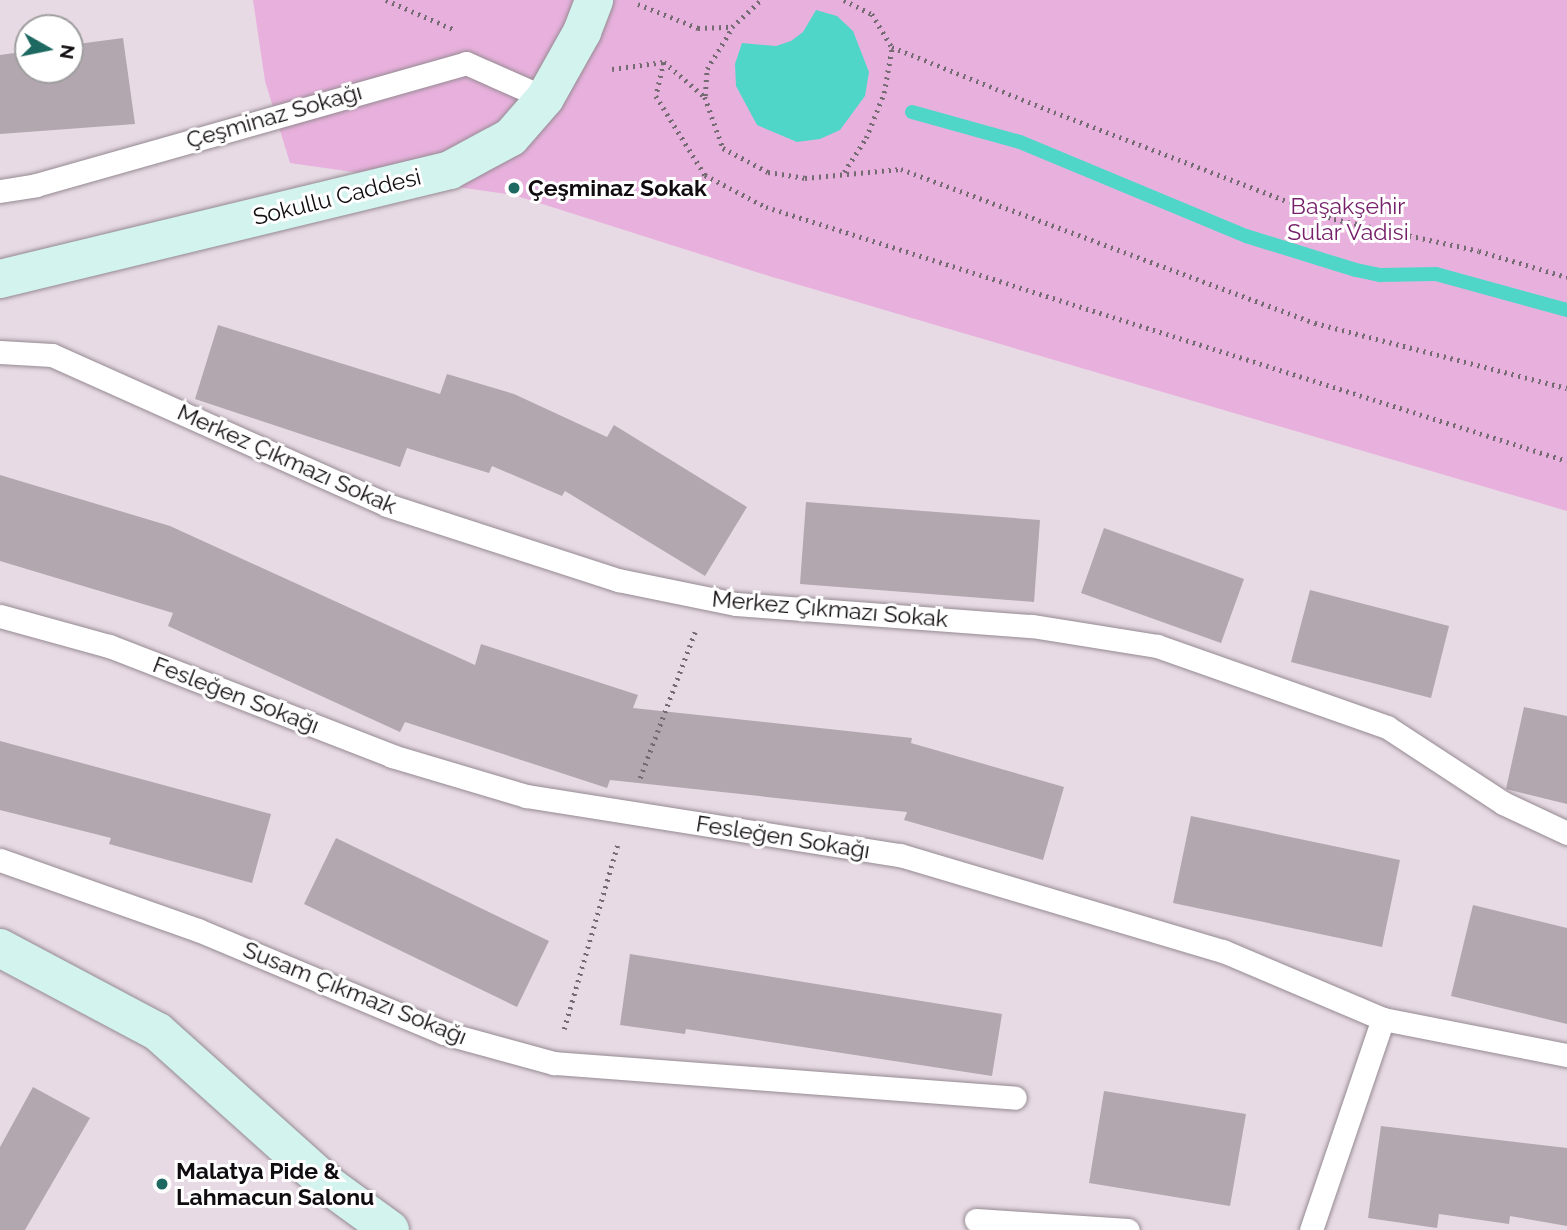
<!DOCTYPE html>
<html>
<head>
<meta charset="utf-8">
<style>
	body { margin:0 }
	#map { position:relative; width:1567px; height:1230px; overflow:hidden; background:#e7dae4; font-family:Raleway,sans-serif }
	div>[style] { position:absolute }
	[style*='--x'] { left:calc(var(--x)*1px); top:calc(var(--y)*1px); width:calc(var(--w)*1px); rotate:calc(var(--a)*1deg) }
	.green>* { inset:0; background:#e8b1dd }
	.water>* { inset:0; background:#50d6c9 }
	.stream>* { height:14px; margin:-7px; padding:0 7px; transform-origin:7px; border-radius:7px; background:#50d6c9 }
	.building>* { inset:0; background:#b2a6af }
	.path>* { height:4.5px; margin-top:-2.25px; transform-origin:0; background:repeating-linear-gradient(90deg,#736b71 0 2px,transparent 0 7px) }
	.roads { filter:drop-shadow(0 0 2px #958a92) drop-shadow(0 0 2px #958a92) }
	.lane>* { height:23px; margin:-11.5px; padding:0 11.5px; transform-origin:11.5px; border-radius:11.5px; background:#fff }
	.secondary>* { height:38px; margin:-19px; padding:0 19px; transform-origin:19px; border-radius:19px; background:#d3f3ef }
	.dots>* { width:19px; height:19px; translate:-50% -50%; box-sizing:border-box; border:4px solid #fff; border-radius:50% }
	span { translate:-50% -50%; white-space:nowrap; text-align:center; line-height:1.15; -webkit-text-stroke:6px #fff; paint-order:stroke }
	.street-label { font-size:23px; color:#100c0f }
	.poi-label { font-size:23px; color:#100c0f; font-weight:700 }
	.left { translate:0 -50%; text-align:left }
	.park-label { font-size:23px; color:#76206a }
	.north { position:absolute; left:14px; top:14px; width:70px; height:70px; box-sizing:border-box; background:#fff; border:2px solid #9f9e9f; border-radius:50%; rotate:99deg; font-size:19px; font-weight:700; line-height:28px; text-align:center; color:#100c0f }
	.north::after { content:''; display:block; margin:auto; width:24px; height:32px; background:#1d6861; clip-path:polygon(50% 0,100% 100%,50% 72%,0 100%) }
</style>
</head>
<body>
<div id="map">
	<div class="green">
		<div style="clip-path:polygon(253px 0,1567px 0,1567px 511px,769px 276px,514px 195px,290px 163px,265px 81px)"></div>
	</div>
	<div class="water">
		<div style="clip-path:polygon(816px 10px,837px 16px,853px 31px,869px 72px,865px 96px,840px 130px,820px 139px,797px 142px,757px 125px,736px 86px,735px 64px,742px 43px,776px 46px,791px 41px,803px 32px)"></div>
	</div>
	<div class="stream">
		<div style="--x:912;--y:112;--w:112;--a:15.5"></div>
		<div style="--x:1020;--y:142;--w:245;--a:22.6"></div>
		<div style="--x:1246;--y:236;--w:115;--a:17.2"></div>
		<div style="--x:1356;--y:270;--w:25;--a:12"></div>
		<div style="--x:1380;--y:275;--w:56;--a:-1"></div>
		<div style="--x:1436;--y:274;--w:136;--a:15.4"></div>
	</div>
	<div class="building">
		<div style="clip-path:polygon(123px 38px,135px 124px,0 134px,0 55px,28px 51px,28px 70px,70px 70px,70px 45px)"></div>
		<div style="clip-path:polygon(218px 325px,440px 394px,447px 374px,514px 394px,607px 437px,614px 425px,747px 507px,705px 576px,565px 491px,562px 496px,492px 466px,489px 473px,407px 448px,400px 467px,195px 399px)"></div>
		<div style="clip-path:polygon(0 475px,170px 526px,475px 665px,481px 644px,638px 695px,633px 708px,912px 738px,911px 743px,1064px 787px,1043px 860px,904px 820px,907px 812px,610px 780px,607px 788px,405px 722px,400px 732px,168px 626px,173px 613px,0 561px)"></div>
		<div style="clip-path:polygon(806px 502px,1040px 520px,1034px 602px,800px 584px)"></div>
		<div style="clip-path:polygon(1104px 528px,1244px 579px,1221px 643px,1081px 593px)"></div>
		<div style="clip-path:polygon(1310px 590px,1449px 626px,1431px 698px,1291px 662px)"></div>
		<div style="clip-path:polygon(1524px 707px,1567px 716px,1567px 804px,1506px 789px)"></div>
		<div style="clip-path:polygon(0 741px,271px 814px,252px 883px,109px 844px,111px 838px,0 810px)"></div>
		<div style="clip-path:polygon(1191px 816px,1400px 860px,1382px 947px,1173px 903px)"></div>
		<div style="clip-path:polygon(336px 838px,549px 941px,517px 1007px,304px 904px)"></div>
		<div style="clip-path:polygon(1473px 905px,1567px 928px,1567px 1024px,1451px 996px)"></div>
		<div style="clip-path:polygon(630px 954px,1002px 1014px,992px 1076px,686px 1029px,685px 1034px,620px 1025px)"></div>
		<div style="clip-path:polygon(33px 1087px,90px 1118px,25px 1230px,0 1230px,0 1147px)"></div>
		<div style="clip-path:polygon(1104px 1091px,1246px 1114px,1230px 1206px,1089px 1183px)"></div>
		<div style="clip-path:polygon(1381px 1126px,1567px 1148px,1567px 1226px,1510px 1216px,1509px 1224px,1439px 1214px,1437px 1228px,1368px 1218px)"></div>
	</div>
	<div class="path">
		<div style="--x:386;--y:0;--w:73;--a:23.4"></div>
		<div style="--x:844;--y:0;--w:31;--a:27"></div>
		<div style="--x:872;--y:14;--w:39;--a:59"></div>
		<div style="--x:892;--y:47;--w:175;--a:21.9"></div>
		<div style="--x:1054;--y:112;--w:300;--a:20.9"></div>
		<div style="--x:1334;--y:219;--w:148;--a:12.4"></div>
		<div style="--x:1479;--y:251;--w:92;--a:16.5"></div>
		<div style="--x:638;--y:4;--w:65;--a:21.8"></div>
		<div style="--x:698;--y:28;--w:34;--a:-2"></div>
		<div style="--x:732;--y:27;--w:40;--a:-43"></div>
		<div style="--x:664;--y:62;--w:35;--a:103"></div>
		<div style="--x:656;--y:96;--w:93;--a:58.2"></div>
		<div style="--x:705;--y:175;--w:69;--a:27.7"></div>
		<div style="--x:766;--y:207;--w:840;--a:17.59"></div>
		<div style="--x:612;--y:69;--w:52;--a:-7.7"></div>
		<div style="--x:664;--y:62;--w:54;--a:40.5"></div>
		<div style="--x:705;--y:97;--w:54;--a:70.6"></div>
		<div style="--x:723;--y:148;--w:51;--a:28.1"></div>
		<div style="--x:768;--y:172;--w:37;--a:9"></div>
		<div style="--x:805;--y:178;--w:96;--a:-5.4"></div>
		<div style="--x:901;--y:169;--w:442;--a:20.4"></div>
		<div style="--x:1315;--y:323;--w:260;--a:14.5"></div>
		<div style="--x:705;--y:96;--w:27;--a:-86"></div>
		<div style="--x:707;--y:69;--w:48;--a:-58.6"></div>
		<div style="--x:844;--y:172;--w:40;--a:-57.1"></div>
		<div style="--x:866;--y:138;--w:48;--a:-68.2"></div>
		<div style="--x:884;--y:93;--w:47;--a:-80.1"></div>
		<div style="--x:640;--y:778;--w:156;--a:-69.4"></div>
		<div style="--x:564;--y:1029;--w:191;--a:-73.8"></div>
	</div>
	<div class="roads">
		<div class="lane">
			<div style="--x:0;--y:191;--w:36;--a:-9"></div>
			<div style="--x:36;--y:185;--w:447;--a:-15.8"></div>
			<div style="--x:466;--y:63;--w:86;--a:23.9"></div>
			<div style="--x:0;--y:352;--w:52;--a:3.3"></div>
			<div style="--x:52;--y:355;--w:367;--a:24.1"></div>
			<div style="--x:387;--y:505;--w:243;--a:18"></div>
			<div style="--x:618;--y:580;--w:120;--a:11.5"></div>
			<div style="--x:736;--y:604;--w:297;--a:4.3"></div>
			<div style="--x:1032;--y:626;--w:127;--a:9.1"></div>
			<div style="--x:1157;--y:646;--w:244;--a:19.4"></div>
			<div style="--x:1387;--y:727;--w:139;--a:33.2"></div>
			<div style="--x:1503;--y:803;--w:71;--a:25.1"></div>
			<div style="--x:0;--y:616;--w:113;--a:15.4"></div>
			<div style="--x:109;--y:646;--w:304;--a:21.2"></div>
			<div style="--x:392;--y:756;--w:140;--a:16.6"></div>
			<div style="--x:526;--y:796;--w:379;--a:9"></div>
			<div style="--x:900;--y:855;--w:337;--a:16.6"></div>
			<div style="--x:1223;--y:951;--w:174;--a:23"></div>
			<div style="--x:1383;--y:1019;--w:187;--a:11.1"></div>
			<div style="--x:0;--y:860;--w:210;--a:19.5"></div>
			<div style="--x:198;--y:930;--w:267;--a:22.7"></div>
			<div style="--x:444;--y:1033;--w:114;--a:15.3"></div>
			<div style="--x:554;--y:1063;--w:462;--a:4.3"></div>
			<div style="--x:976;--y:1220;--w:152;--a:3.8"></div>
			<div style="--x:1311;--y:1230;--w:223;--a:-71.2"></div>
		</div>
		<div class="secondary">
			<div style="--x:0;--y:279;--w:463;--a:-13.6"></div>
			<div style="--x:450;--y:170;--w:69;--a:-28.4"></div>
			<div style="--x:511;--y:137;--w:52;--a:-48.9"></div>
			<div style="--x:545;--y:98;--w:76;--a:-60.7"></div>
			<div style="--x:582;--y:32;--w:34;--a:-69"></div>
			<div style="--x:0;--y:948;--w:179;--a:28"></div>
			<div style="--x:158;--y:1032;--w:232;--a:41.9"></div>
			<div style="--x:331;--y:1187;--w:73;--a:36.1"></div>
		</div>
	</div>
	<div class="dots">
		<div style="left:514px;top:188px;background:#1d6861"></div>
		<div style="left:162px;top:1184px;background:#1d6861"></div>
	</div>
	<div class="street-label">
		<span style="left:274px;top:116px;rotate:-16deg">Çeşminaz Sokağı</span>
		<span style="left:337px;top:197px;rotate:-14deg">Sokullu Caddesi</span>
		<span style="left:287px;top:459px;rotate:24deg">Merkez Çıkmazı Sokak</span>
		<span style="left:830px;top:609px;rotate:5deg">Merkez Çıkmazı Sokak</span>
		<span style="left:236px;top:695px;rotate:21deg">Fesleğen Sokağı</span>
		<span style="left:783px;top:837px;rotate:9deg">Fesleğen Sokağı</span>
		<span style="left:355px;top:993px;rotate:22deg">Susam Çıkmazı Sokağı</span>
	</div>
	<div class="poi-label">
		<span class="left" style="left:528px;top:188px">Çeşminaz Sokak</span>
		<span class="left" style="left:176px;top:1184px">Malatya Pide &amp;<br>Lahmacun Salonu</span>
	</div>
	<div class="park-label">
		<span style="left:1348px;top:219px">Başakşehir<br>Sular Vadisi</span>
	</div>
	<div class="north">N</div>
</div>
</body>
</html>
